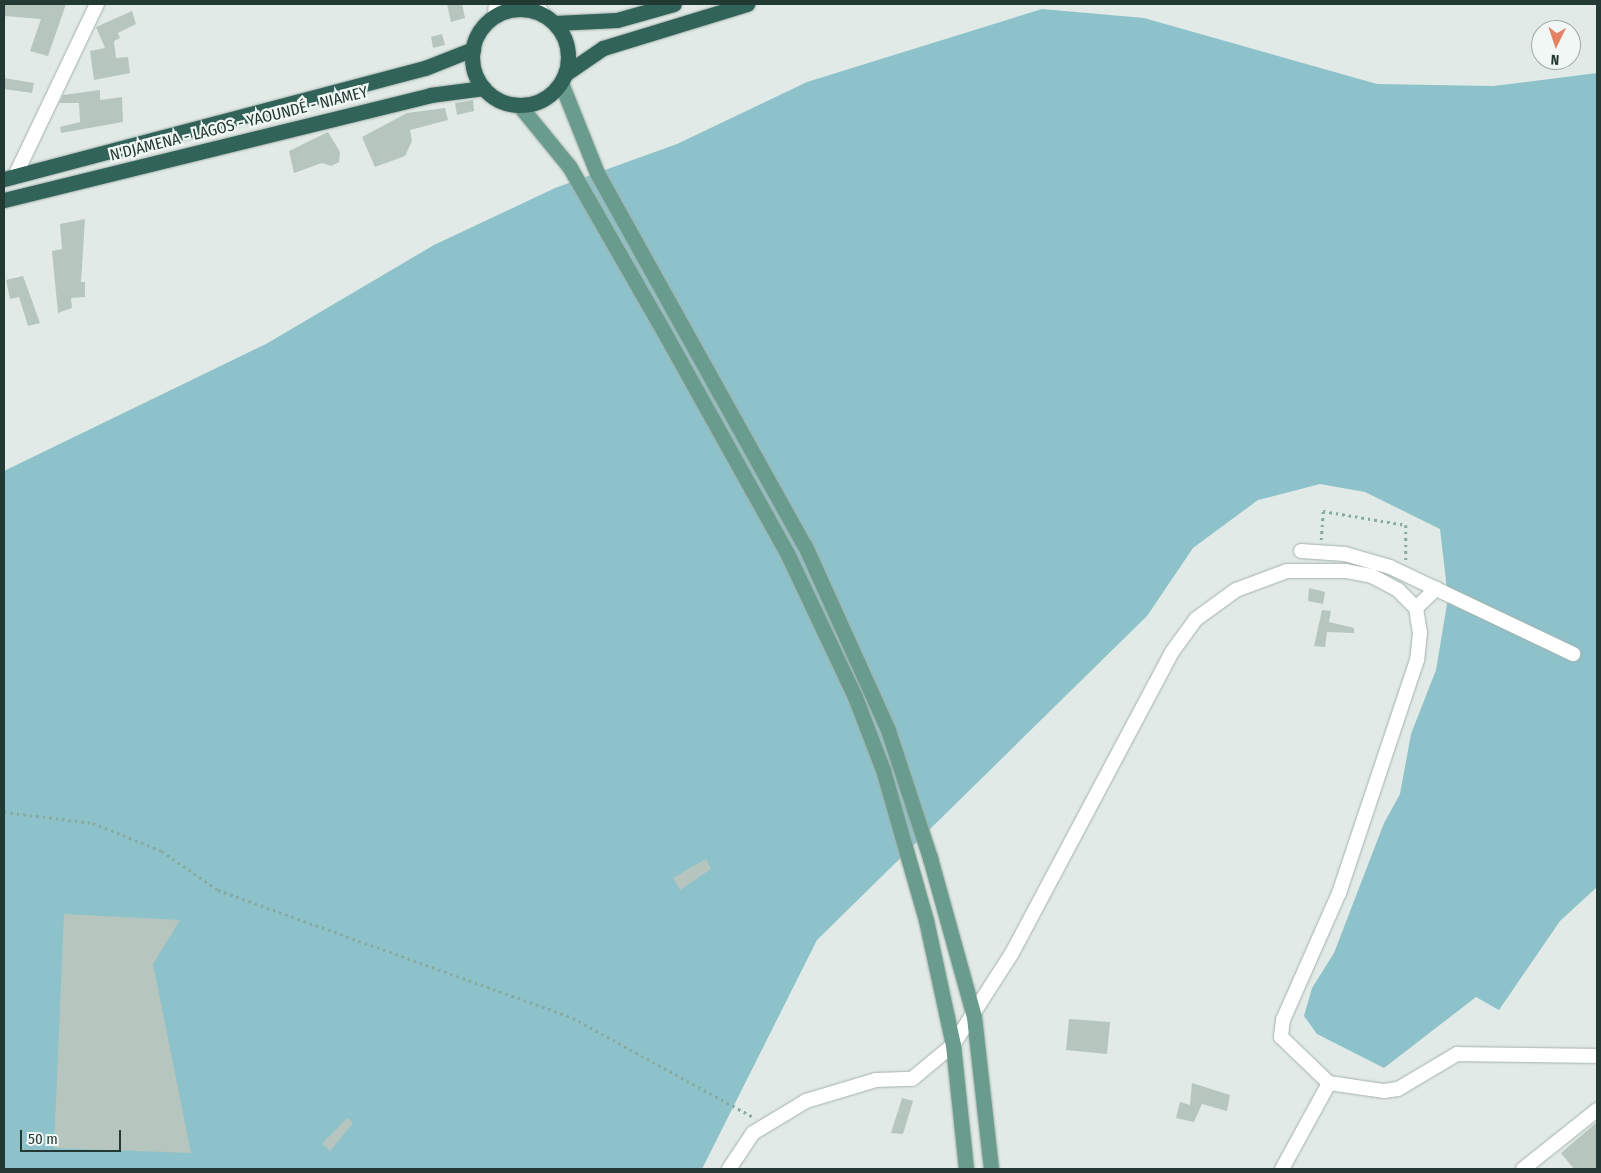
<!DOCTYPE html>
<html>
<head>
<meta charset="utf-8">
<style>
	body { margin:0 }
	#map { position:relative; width:1601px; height:1173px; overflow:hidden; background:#e1eae6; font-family:"Fira Sans Condensed",sans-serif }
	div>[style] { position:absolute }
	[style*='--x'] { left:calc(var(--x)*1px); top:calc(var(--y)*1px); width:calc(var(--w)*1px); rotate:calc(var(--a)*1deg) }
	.water>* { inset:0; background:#8ec2ca }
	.building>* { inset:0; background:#b7c5bf }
	.path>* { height:2.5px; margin-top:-1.25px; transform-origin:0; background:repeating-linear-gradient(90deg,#84ab9e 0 2.5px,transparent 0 6.5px) }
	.roads { filter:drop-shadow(0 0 1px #a4b1ad) drop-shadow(0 0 1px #a4b1ad) }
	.street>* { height:14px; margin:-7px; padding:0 7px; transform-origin:7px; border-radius:7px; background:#fff }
	.primary>* { height:15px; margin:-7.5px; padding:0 7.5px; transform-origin:7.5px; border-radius:7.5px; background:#6a9c8e }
	.highway>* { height:15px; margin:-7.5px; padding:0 7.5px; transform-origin:7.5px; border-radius:7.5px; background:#326358 }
	.highway>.ring { margin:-7.5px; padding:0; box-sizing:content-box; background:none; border:15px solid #326358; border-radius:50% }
	span { translate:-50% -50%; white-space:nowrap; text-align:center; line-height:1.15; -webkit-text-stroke:4.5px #f1f7f4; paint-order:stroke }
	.street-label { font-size:16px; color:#233933 }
	.frame { position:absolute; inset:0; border:5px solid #233933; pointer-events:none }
	.north { position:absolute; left:1531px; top:20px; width:50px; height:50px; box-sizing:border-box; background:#f1f7f4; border:1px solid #9faba7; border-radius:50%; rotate:184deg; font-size:14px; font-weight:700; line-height:20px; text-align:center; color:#233933 }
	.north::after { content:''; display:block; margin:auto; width:18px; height:22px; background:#e58164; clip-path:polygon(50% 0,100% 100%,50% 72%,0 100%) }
	.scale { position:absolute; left:20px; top:1130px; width:101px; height:22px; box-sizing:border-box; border:2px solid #233933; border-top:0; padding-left:6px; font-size:15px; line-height:18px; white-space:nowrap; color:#233933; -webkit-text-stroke:4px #f1f7f4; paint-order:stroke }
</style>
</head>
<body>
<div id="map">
	<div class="water">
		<div style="clip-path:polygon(1042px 9px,1144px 18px,1377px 84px,1493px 86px,1597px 73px,1597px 887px,1560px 921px,1499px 1010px,1476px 997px,1384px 1068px,1317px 1034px,1304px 1016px,1312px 988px,1334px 953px,1384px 823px,1400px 794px,1411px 734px,1436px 670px,1448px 598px,1440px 529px,1365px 492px,1320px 484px,1258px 500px,1193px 548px,1147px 616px,817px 940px,702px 1169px,4px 1169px,4px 471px,266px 344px,434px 245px,555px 188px,677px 144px,807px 82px)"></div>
	</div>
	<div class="building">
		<div style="clip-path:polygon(4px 4px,66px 4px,48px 56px,30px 51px,41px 19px,4px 16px)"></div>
		<div style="clip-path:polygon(447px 4px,462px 4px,465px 18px,451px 22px)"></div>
		<div style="clip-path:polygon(132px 11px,136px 24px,118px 33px,120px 38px,114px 41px,116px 58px,128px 57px,130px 73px,94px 80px,90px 51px,105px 48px,96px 27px)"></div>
		<div style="clip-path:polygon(442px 34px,445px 45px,433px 48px,431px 37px)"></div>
		<div style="clip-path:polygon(4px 78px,34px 83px,32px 93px,4px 89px)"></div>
		<div style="clip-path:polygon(100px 90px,100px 100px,122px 97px,123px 122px,61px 133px,60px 127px,80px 122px,79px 103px,59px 103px,63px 95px)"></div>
		<div style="clip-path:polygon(473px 100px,474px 111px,457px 115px,455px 103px)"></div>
		<div style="clip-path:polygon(445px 108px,448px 120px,410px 130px,412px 141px,405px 156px,375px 167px,362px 137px,407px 113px)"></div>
		<div style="clip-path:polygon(328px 132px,340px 152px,339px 162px,331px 166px,322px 163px,294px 173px,289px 151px)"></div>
		<div style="clip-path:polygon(85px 219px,81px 282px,85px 282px,85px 297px,71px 298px,72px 308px,58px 313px,52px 251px,62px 249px,60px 224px)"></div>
		<div style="clip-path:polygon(23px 276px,40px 323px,28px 326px,19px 297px,10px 299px,6px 280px)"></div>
		<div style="clip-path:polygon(1309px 588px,1325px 592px,1323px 604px,1308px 601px)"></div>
		<div style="clip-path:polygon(1322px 610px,1331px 611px,1329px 622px,1354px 628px,1354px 633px,1327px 632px,1325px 647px,1314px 646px)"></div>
		<div style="clip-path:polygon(706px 859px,711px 869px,680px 890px,673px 878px)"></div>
		<div style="clip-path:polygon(64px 914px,180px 920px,153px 964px,191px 1153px,54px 1148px)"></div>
		<div style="clip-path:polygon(1069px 1019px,1110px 1022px,1107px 1054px,1066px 1050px)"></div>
		<div style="clip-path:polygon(1192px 1083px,1230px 1095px,1227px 1111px,1202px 1104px,1194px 1122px,1176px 1118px,1180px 1102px,1190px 1105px)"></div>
		<div style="clip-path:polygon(902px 1098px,913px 1101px,903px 1134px,891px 1133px)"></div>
		<div style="clip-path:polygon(347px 1118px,353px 1123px,330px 1151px,322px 1144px)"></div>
		<div style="clip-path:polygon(1597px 1122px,1597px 1169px,1574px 1169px,1561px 1153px)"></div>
	</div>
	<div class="path">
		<div style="--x:1321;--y:540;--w:29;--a:-86"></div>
		<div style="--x:1323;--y:511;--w:84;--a:9.6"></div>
		<div style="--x:1406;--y:525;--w:36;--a:90"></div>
		<div style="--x:4;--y:812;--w:90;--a:7"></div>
		<div style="--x:93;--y:823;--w:74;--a:22.1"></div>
		<div style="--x:162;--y:851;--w:68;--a:34.9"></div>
		<div style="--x:218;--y:890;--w:377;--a:19.8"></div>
		<div style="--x:573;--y:1018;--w:208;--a:28.8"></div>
	</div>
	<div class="roads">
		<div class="street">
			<div style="--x:536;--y:4;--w:12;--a:55"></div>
			<div style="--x:495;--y:17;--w:13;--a:-86"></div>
			<div style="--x:15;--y:176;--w:191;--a:-64.5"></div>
			<div style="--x:1301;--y:551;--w:44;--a:3.9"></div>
			<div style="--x:1345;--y:554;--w:47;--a:16.1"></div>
			<div style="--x:1390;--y:567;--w:203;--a:25.4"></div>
			<div style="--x:1416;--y:608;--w:28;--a:-44"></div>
			<div style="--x:729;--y:1169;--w:43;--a:-56.3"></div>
			<div style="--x:753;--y:1133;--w:62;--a:-31.1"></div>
			<div style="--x:806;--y:1101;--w:73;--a:-16.7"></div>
			<div style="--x:876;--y:1080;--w:36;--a:-2"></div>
			<div style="--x:912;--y:1079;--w:53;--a:-39.7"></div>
			<div style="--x:953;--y:1045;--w:109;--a:-57.3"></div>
			<div style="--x:1012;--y:953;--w:341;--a:-62"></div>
			<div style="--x:1172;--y:652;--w:41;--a:-54"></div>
			<div style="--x:1196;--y:619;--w:49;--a:-35.9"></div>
			<div style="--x:1236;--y:590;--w:54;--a:-20.4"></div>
			<div style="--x:1287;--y:571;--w:59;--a:0"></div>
			<div style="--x:1346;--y:571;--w:26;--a:11"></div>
			<div style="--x:1372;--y:576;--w:30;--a:28"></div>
			<div style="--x:1398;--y:590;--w:25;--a:45"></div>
			<div style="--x:1416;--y:608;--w:25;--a:81"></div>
			<div style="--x:1420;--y:633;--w:27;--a:96"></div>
			<div style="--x:1417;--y:660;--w:246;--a:108.5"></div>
			<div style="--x:1339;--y:893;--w:139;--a:113.8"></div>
			<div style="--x:1283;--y:1020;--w:17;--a:97"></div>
			<div style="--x:1281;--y:1037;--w:66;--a:43.8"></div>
			<div style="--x:1329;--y:1083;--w:56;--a:8.3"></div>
			<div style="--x:1384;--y:1091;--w:14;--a:-8"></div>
			<div style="--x:1398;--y:1089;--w:69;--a:-30.7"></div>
			<div style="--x:1457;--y:1054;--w:140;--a:0.8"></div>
			<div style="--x:1282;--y:1169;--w:98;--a:-61.3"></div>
			<div style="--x:1523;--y:1169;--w:95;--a:-38.6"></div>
		</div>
		<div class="primary">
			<div style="--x:561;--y:83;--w:97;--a:68.2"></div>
			<div style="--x:597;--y:173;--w:427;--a:60.9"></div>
			<div style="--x:805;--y:546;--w:202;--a:65.7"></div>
			<div style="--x:888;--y:730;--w:135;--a:71.8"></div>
			<div style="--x:930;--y:858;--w:165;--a:74.5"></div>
			<div style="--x:974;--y:1017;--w:153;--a:83.6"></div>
			<div style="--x:519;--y:105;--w:79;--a:50.7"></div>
			<div style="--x:569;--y:166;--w:191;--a:60.2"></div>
			<div style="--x:664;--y:332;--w:255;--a:60.9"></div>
			<div style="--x:788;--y:555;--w:157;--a:64.7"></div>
			<div style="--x:855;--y:697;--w:78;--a:69"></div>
			<div style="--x:883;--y:770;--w:156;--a:74"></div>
			<div style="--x:926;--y:920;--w:128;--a:77.8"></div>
			<div style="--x:953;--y:1045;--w:125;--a:84"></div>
		</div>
		<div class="highway">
			<div class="ring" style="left:472px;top:9px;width:81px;height:81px"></div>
			<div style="--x:555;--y:23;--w:62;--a:-2.8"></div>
			<div style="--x:617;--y:20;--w:59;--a:-15.7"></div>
			<div style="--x:565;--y:74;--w:46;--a:-34.4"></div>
			<div style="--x:603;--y:48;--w:151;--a:-17"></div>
			<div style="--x:4;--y:179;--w:435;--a:-14.8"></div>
			<div style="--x:425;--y:68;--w:52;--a:-21.6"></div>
			<div style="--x:4;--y:200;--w:439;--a:-13.8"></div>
			<div style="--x:430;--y:95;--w:54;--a:-7.4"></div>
		</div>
	</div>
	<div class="street-label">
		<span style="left:239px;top:124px;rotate:-14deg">N'DJAMENA - LAGOS - YAOUNDÉ - NIAMEY</span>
	</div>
	<div class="frame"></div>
	<div class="north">N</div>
	<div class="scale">50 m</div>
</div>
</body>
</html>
